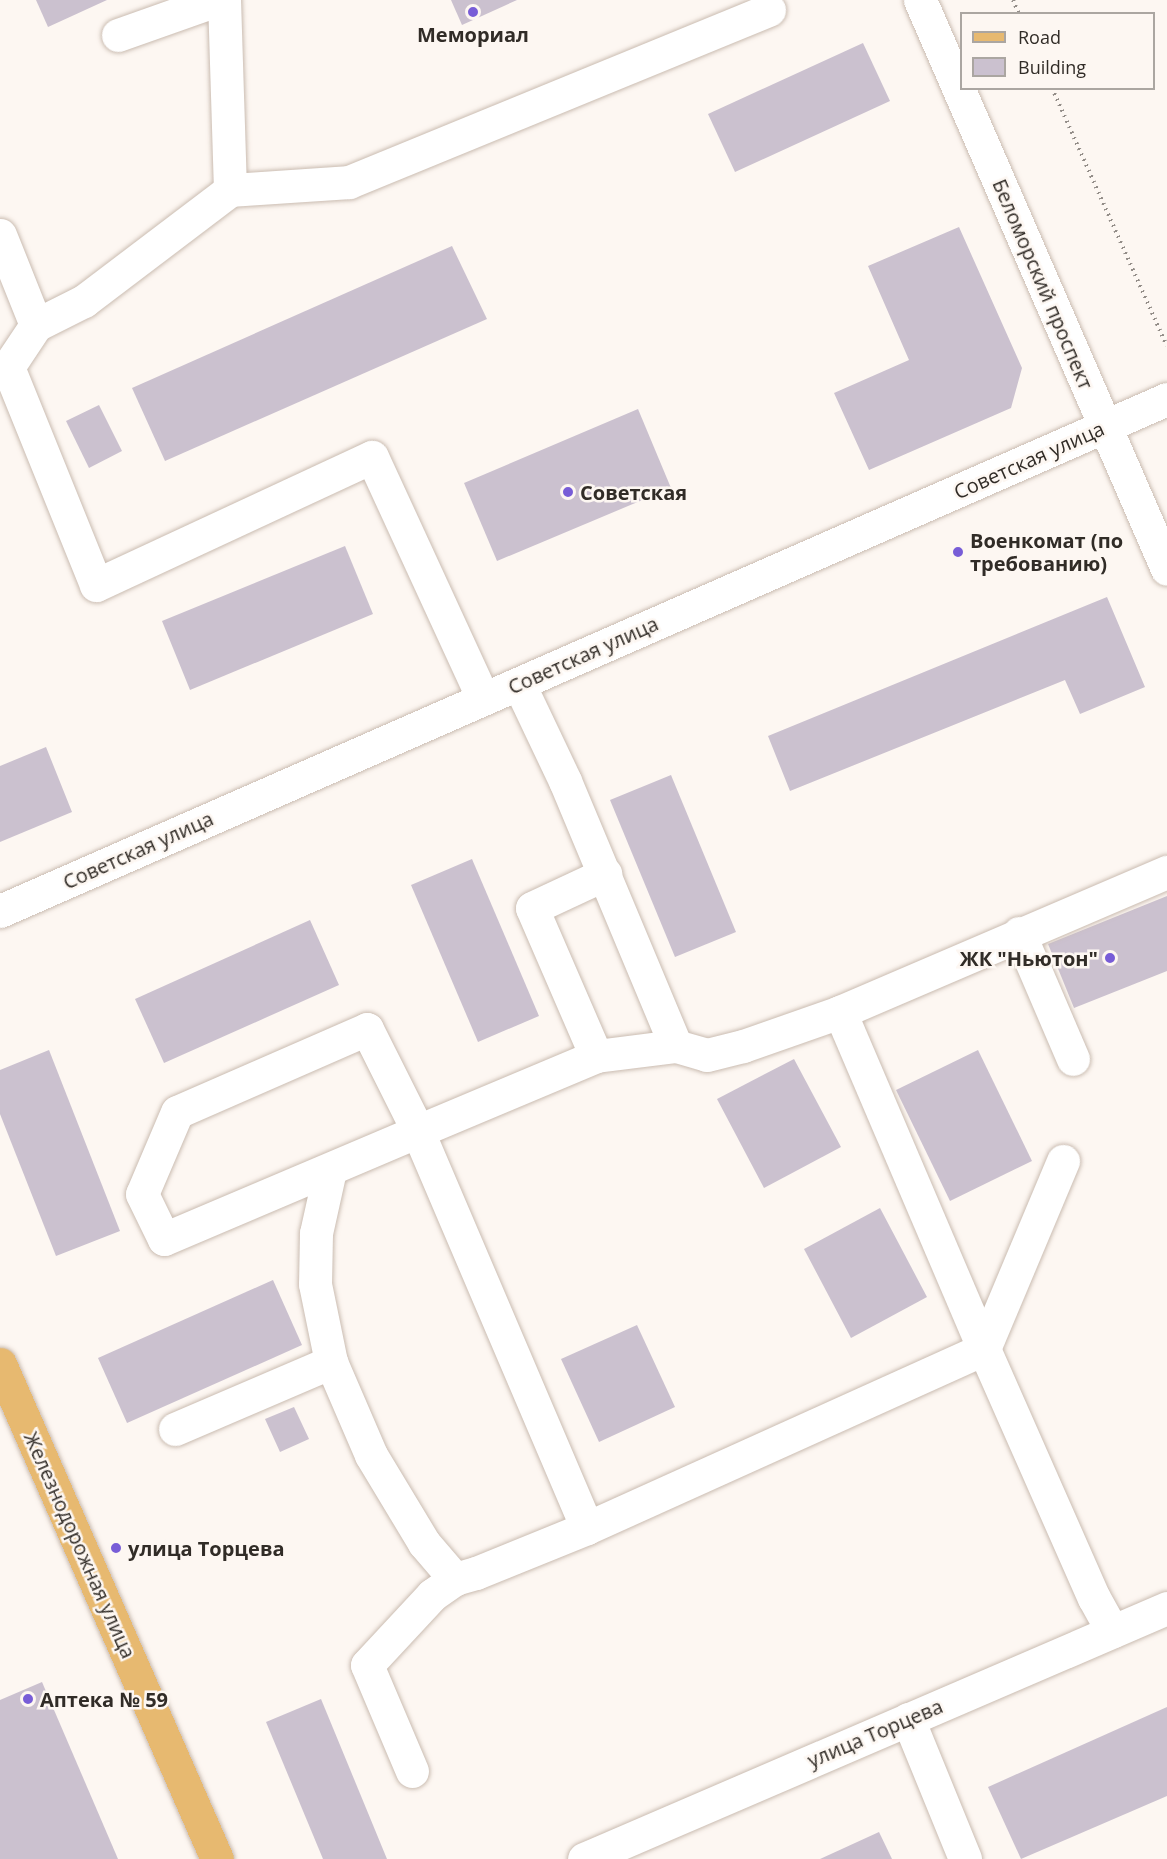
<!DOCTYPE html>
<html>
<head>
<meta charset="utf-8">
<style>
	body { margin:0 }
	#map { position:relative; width:1167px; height:1859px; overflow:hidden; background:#fdf7f2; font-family:"Open Sans",sans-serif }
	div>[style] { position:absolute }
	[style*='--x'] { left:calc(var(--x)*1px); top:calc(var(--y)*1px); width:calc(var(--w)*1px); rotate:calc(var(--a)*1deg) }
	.building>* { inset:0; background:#cbc1cf }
	.path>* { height:4px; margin-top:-2px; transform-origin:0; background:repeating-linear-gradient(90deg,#938d88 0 1.5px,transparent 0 6px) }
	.roads { filter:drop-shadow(0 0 2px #cabcb1) drop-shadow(0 0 2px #cabcb1) }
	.minor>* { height:33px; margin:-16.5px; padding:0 16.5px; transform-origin:16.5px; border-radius:16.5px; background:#fff }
	.major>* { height:33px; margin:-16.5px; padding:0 16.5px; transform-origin:16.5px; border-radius:16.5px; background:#e7b970 }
	.dots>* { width:16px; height:16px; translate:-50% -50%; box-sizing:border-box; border:3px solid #fdf7f2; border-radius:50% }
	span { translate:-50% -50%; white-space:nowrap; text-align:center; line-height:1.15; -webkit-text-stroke:5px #fdf7f2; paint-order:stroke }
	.poi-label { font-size:20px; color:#312c27; font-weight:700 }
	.left { translate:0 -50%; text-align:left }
	.right { translate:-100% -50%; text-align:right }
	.street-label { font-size:20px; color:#312c27 }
	.legend { position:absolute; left:960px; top:12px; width:195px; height:78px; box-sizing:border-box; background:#fdf7f2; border:2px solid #aba6a1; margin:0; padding:8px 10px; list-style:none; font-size:18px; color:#312c27 }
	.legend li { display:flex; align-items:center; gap:12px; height:30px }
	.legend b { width:30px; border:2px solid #aba6a1 }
</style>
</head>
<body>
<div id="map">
	<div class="building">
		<div style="clip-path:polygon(36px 0,107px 0,48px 27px)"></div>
		<div style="clip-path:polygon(451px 0,517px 0,462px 25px)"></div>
		<div style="clip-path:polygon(863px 43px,890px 101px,735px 172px,708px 114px)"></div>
		<div style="clip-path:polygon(959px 227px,1022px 368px,1011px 408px,869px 470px,834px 393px,909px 360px,868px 266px)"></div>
		<div style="clip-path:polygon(452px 246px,487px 319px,165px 461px,132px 388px)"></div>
		<div style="clip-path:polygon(99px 405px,122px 451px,89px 468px,66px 421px)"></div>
		<div style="clip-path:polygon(638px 409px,671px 488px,497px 561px,464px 483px)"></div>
		<div style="clip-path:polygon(345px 546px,373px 614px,190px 690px,162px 621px)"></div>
		<div style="clip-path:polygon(1107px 597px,1145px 687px,1080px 714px,1065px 680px,790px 791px,768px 736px)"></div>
		<div style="clip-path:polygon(46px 747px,72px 812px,0 842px,0 766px)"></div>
		<div style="clip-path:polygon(671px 775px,736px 932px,675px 957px,610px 800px)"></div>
		<div style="clip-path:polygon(472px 859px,539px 1016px,478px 1042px,411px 885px)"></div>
		<div style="clip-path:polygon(1167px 896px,1167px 971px,1074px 1008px,1048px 944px)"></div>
		<div style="clip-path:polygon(310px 920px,339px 985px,164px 1063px,135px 999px)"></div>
		<div style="clip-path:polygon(49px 1050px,120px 1231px,56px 1256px,0 1114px,0 1070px)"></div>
		<div style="clip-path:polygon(978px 1050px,1032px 1161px,950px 1201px,896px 1090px)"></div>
		<div style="clip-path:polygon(794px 1059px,841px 1147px,764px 1188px,717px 1099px)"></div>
		<div style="clip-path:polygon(880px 1208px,927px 1297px,851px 1338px,804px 1249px)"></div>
		<div style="clip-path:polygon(273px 1280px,302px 1345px,127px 1423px,98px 1358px)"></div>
		<div style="clip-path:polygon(637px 1325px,675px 1407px,599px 1442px,561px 1359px)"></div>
		<div style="clip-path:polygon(294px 1407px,309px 1439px,280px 1452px,265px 1419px)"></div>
		<div style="clip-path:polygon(42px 1682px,118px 1859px,0 1859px,0 1700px)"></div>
		<div style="clip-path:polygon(321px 1699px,387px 1859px,323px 1859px,266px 1722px)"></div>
		<div style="clip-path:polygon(1167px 1707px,1167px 1796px,1021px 1859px,988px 1787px)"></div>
		<div style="clip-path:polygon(879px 1832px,892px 1859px,820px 1859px)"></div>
	</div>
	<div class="path">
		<div style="--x:1013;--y:0;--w:15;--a:67"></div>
		<div style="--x:1052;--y:88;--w:282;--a:66"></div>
	</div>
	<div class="roads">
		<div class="minor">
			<div style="--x:920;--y:0;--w:620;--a:66.53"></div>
			<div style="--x:118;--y:35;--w:105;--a:-19.5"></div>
			<div style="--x:230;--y:190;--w:119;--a:-3.8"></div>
			<div style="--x:349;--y:182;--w:454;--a:-22.3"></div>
			<div style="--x:0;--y:235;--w:97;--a:68.2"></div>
			<div style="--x:8;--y:367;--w:235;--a:68"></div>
			<div style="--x:96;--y:585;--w:304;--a:-24.9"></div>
			<div style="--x:372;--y:457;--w:265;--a:65.3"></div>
			<div style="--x:0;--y:370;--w:9;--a:-21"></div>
			<div style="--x:8;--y:367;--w:50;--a:-56.3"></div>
			<div style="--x:36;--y:325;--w:54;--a:-26.6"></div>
			<div style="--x:84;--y:301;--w:183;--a:-37.2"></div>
			<div style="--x:230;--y:190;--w:190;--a:-91.8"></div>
			<div style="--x:519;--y:684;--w:107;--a:64.6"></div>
			<div style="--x:565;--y:781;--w:287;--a:67.3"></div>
			<div style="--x:676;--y:1046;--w:32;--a:16"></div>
			<div style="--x:707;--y:1055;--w:37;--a:-14"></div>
			<div style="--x:743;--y:1046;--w:103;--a:-19.3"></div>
			<div style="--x:840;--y:1012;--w:356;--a:-23.2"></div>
			<div style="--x:0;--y:911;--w:1274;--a:-23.69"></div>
			<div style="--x:1019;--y:933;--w:137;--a:66.8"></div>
			<div style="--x:840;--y:1012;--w:366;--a:66.9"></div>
			<div style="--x:984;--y:1349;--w:272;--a:66.2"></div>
			<div style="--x:1094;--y:1598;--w:38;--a:61"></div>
			<div style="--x:596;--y:1056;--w:161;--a:-113.4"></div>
			<div style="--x:532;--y:908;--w:81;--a:-25"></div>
			<div style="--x:330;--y:1170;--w:65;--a:102.5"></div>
			<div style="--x:316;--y:1233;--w:51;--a:91.1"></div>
			<div style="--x:315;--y:1284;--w:80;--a:78.4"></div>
			<div style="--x:331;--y:1362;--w:101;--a:66.7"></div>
			<div style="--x:371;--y:1455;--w:103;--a:58.9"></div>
			<div style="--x:424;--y:1543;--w:48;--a:49.3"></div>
			<div style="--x:455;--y:1579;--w:22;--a:-16"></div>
			<div style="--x:476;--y:1573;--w:120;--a:-22.1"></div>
			<div style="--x:587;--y:1528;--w:431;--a:-113.1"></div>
			<div style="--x:418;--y:1131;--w:114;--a:-116.6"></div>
			<div style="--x:367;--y:1029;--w:207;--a:156.4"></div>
			<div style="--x:177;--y:1112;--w:89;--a:113.1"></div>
			<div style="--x:142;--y:1194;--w:50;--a:63.9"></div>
			<div style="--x:164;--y:1239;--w:276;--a:-23"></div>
			<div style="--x:418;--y:1131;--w:193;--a:-22.8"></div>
			<div style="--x:596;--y:1056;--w:81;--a:-7.1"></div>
			<div style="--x:175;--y:1429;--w:170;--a:-23.2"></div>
			<div style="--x:587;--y:1528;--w:435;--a:-24.3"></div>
			<div style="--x:984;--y:1349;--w:204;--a:-67.2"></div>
			<div style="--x:908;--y:1719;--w:151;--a:67.8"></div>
			<div style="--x:412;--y:1771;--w:115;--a:-113"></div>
			<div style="--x:367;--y:1665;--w:96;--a:-47.1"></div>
			<div style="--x:432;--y:1595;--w:28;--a:-35"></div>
			<div style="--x:584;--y:1859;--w:635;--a:-23.29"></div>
		</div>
		<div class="major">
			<div style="--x:0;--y:1364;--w:540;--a:66.33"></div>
		</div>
	</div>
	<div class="dots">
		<div style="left:473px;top:12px;background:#785dd7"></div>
		<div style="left:568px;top:492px;background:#785dd7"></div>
		<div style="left:958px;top:552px;background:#785dd7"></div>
		<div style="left:1110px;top:958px;background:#785dd7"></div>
		<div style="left:116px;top:1548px;background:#785dd7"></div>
		<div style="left:28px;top:1699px;background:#785dd7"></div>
	</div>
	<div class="poi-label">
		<span style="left:473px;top:34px">Мемориал</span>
		<span class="left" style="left:580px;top:492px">Советская</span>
		<span class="left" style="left:970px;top:552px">Военкомат (по<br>требованию)</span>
		<span class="right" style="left:1098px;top:958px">ЖК "Ньютон"</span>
		<span class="left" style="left:128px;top:1548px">улица Торцева</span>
		<span class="left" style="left:40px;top:1699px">Аптека № 59</span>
	</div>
	<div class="street-label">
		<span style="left:1043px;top:284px;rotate:67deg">Беломорский проспект</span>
		<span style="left:1029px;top:460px;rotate:-24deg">Советская улица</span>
		<span style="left:583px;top:655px;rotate:-24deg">Советская улица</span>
		<span style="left:138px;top:850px;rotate:-24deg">Советская улица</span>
		<span style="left:80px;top:1545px;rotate:66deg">Железнодорожная улица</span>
		<span style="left:875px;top:1733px;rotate:-23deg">улица Торцева</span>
	</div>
	<ul class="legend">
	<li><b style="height:8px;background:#e7b970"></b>Road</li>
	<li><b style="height:16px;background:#cbc1cf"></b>Building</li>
	</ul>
</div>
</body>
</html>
